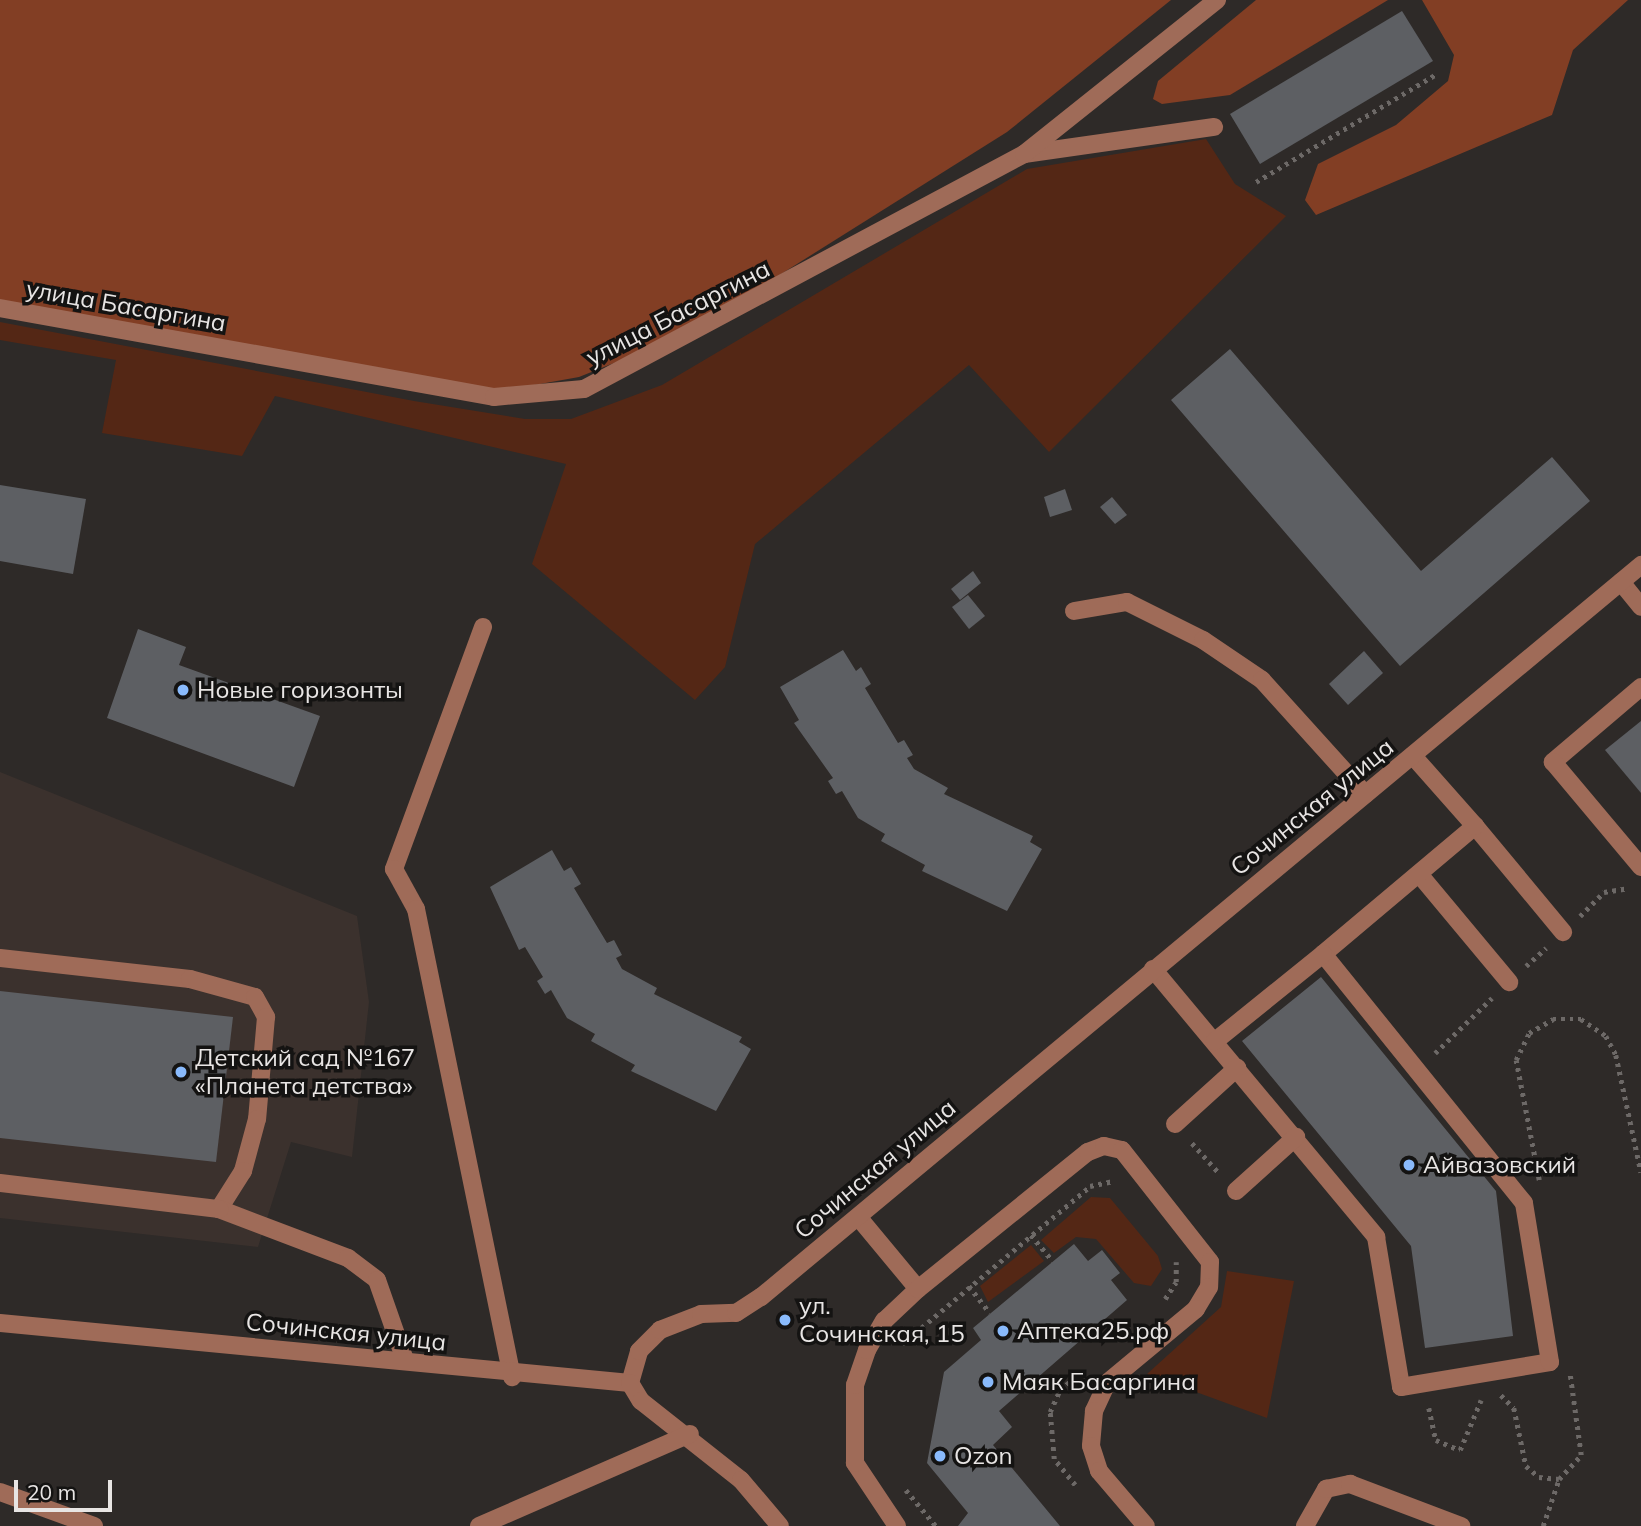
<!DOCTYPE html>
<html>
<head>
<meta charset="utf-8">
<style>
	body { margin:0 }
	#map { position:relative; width:1641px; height:1526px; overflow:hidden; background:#2e2a28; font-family:Mulish,sans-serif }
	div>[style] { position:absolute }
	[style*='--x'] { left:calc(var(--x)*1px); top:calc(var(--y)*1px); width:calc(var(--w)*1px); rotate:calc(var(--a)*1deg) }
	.built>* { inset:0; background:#3b312d }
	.green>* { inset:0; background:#542715 }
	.forest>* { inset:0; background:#823e24 }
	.building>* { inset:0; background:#5d5f63 }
	.path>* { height:4.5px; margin-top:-2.25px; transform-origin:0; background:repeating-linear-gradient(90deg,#6d6967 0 3.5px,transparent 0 8.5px) }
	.minor>* { height:18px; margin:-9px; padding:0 9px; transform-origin:9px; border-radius:9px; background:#9f6b58 }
	.dots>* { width:19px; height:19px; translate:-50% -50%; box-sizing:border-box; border:4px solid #141312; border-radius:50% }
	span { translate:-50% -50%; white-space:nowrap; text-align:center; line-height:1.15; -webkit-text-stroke:7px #141312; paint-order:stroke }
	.street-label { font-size:24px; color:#e8e5e4 }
	.poi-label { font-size:24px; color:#e8e5e4 }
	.left { translate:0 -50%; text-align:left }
	.scale { position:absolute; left:14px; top:1480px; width:98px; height:32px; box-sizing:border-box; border:4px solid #e8e5e4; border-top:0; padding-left:9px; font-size:21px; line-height:24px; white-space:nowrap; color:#e8e5e4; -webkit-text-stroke:5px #141312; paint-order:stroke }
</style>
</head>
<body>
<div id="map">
	<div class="built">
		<div style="clip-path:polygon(0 772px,357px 916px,369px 1002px,352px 1157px,291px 1142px,258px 1247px,0 1218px)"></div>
	</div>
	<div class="green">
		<div style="clip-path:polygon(1206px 139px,1235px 184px,1286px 216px,1049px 452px,969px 365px,755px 544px,725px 667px,695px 700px,532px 564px,566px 464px,275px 396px,242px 456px,102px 433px,116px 360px,0 340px,0 322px,414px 401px,525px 419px,571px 419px,662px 385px,1027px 169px)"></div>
		<div style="clip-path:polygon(1091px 1197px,1110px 1198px,1158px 1256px,1162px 1269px,1151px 1286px,1134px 1283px,1096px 1239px,1076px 1237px,1054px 1253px,1041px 1240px)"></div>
		<div style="clip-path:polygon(1031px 1245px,1044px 1261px,988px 1302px,980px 1286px)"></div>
		<div style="clip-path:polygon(1227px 1271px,1294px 1281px,1267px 1418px,1147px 1374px,1221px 1307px)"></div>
	</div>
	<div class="forest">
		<div style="clip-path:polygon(0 0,1171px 0,1007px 132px,684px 335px,579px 377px,506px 390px,376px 377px,0 310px)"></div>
		<div style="clip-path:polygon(1256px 0,1388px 0,1230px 95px,1162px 104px,1153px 99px,1158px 81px)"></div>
		<div style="clip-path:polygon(1422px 0,1628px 0,1573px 50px,1552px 115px,1316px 215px,1305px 200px,1318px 164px,1396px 125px,1448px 81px,1454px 55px)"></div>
	</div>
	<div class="building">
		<div style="clip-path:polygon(1402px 11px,1433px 61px,1260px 164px,1230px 114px)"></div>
		<div style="clip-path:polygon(1230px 349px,1421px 571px,1552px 457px,1590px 501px,1400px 666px,1171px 400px)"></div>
		<div style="clip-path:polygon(0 485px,86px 499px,73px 574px,0 561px)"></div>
		<div style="clip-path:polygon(1065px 489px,1072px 510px,1050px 517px,1044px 497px)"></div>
		<div style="clip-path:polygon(1112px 497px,1127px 515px,1115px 524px,1100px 507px)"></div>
		<div style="clip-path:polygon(973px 571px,981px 583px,960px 600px,951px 589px)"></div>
		<div style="clip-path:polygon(968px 595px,985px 616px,969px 629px,952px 607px)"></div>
		<div style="clip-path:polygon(138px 629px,186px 647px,179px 665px,320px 716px,294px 787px,107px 718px)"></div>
		<div style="clip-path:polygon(843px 650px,856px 671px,861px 667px,871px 684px,865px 688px,898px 743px,904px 740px,913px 755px,907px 758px,914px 769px,948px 788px,944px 794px,1033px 836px,1030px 842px,1042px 849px,1007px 911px,922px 871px,925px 865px,881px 841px,885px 834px,858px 818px,842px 791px,836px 794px,828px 781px,833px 778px,794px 723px,799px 720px,780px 687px)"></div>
		<div style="clip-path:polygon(1364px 651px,1383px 673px,1348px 705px,1329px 684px)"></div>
		<div style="clip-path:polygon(1641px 721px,1641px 793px,1605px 750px)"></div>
		<div style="clip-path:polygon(552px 850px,564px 871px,571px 867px,581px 884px,574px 888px,607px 943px,614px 940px,622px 955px,616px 958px,622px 969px,657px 988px,654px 994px,742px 1037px,739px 1042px,751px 1049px,716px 1111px,631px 1071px,635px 1065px,591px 1041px,595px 1034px,567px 1018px,551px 990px,545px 994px,537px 981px,543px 977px,525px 947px,519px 950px,490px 887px)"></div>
		<div style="clip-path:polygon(1321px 977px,1496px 1191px,1513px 1336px,1425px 1348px,1411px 1246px,1242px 1041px)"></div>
		<div style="clip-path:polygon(0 991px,233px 1017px,216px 1162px,0 1138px)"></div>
		<div style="clip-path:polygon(1074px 1244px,1088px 1261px,1102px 1250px,1120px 1273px,1111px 1280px,1127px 1300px,999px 1411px,1012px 1427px,993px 1445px,1060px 1526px,958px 1526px,968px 1513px,927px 1463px,944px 1372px,981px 1340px,973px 1328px)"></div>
	</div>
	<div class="path">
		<div style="--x:1256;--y:182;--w:209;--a:-30.9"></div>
		<div style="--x:1580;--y:916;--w:34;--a:-45"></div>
		<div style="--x:1604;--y:892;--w:24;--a:-9"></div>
		<div style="--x:1526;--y:966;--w:27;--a:-42"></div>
		<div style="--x:1435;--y:1053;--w:79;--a:-44"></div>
		<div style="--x:1192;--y:1143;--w:40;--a:48"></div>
		<div style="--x:1539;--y:1180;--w:122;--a:-100.9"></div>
		<div style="--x:1516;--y:1060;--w:30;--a:-64"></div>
		<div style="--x:1529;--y:1033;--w:28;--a:-30"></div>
		<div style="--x:1553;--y:1019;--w:28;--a:0"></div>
		<div style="--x:1581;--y:1019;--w:30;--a:34"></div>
		<div style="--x:1606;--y:1036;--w:21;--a:62"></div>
		<div style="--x:1616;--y:1055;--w:120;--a:77.9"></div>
		<div style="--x:1031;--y:1235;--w:34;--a:50"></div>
		<div style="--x:969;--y:1286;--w:34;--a:52"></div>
		<div style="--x:1165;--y:1299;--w:20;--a:-57"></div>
		<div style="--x:1176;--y:1282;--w:20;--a:-90"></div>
		<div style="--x:902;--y:1344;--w:246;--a:-40"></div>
		<div style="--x:1090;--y:1186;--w:25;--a:-12"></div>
		<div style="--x:1501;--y:1395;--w:18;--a:45"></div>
		<div style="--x:1514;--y:1408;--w:59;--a:78.3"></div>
		<div style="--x:1526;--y:1466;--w:17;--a:40"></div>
		<div style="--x:1539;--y:1477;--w:20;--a:6"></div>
		<div style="--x:1559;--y:1479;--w:33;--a:-47"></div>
		<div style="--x:1581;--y:1455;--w:81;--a:-97.8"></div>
		<div style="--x:1429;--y:1408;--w:33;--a:78"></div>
		<div style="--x:1436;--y:1440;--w:26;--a:23"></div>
		<div style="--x:1460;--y:1450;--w:54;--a:-67.2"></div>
		<div style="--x:1075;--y:1485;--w:33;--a:-129"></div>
		<div style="--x:1054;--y:1459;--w:47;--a:-94.9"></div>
		<div style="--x:1050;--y:1412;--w:24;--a:-66"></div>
		<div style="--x:1060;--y:1390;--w:33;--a:-40"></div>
		<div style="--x:906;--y:1490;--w:47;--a:50.2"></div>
		<div style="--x:1543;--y:1526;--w:50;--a:-71.2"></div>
	</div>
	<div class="minor">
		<div style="--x:1024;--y:154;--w:192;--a:-8.1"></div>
		<div style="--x:0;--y:308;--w:502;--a:10.21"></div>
		<div style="--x:494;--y:397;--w:90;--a:-5.1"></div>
		<div style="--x:584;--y:389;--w:499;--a:-28.1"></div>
		<div style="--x:1024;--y:154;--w:247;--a:-38.6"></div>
		<div style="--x:1621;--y:582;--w:32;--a:51"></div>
		<div style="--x:1074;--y:611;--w:54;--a:-9.6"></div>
		<div style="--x:1127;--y:602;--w:85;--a:26.6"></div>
		<div style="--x:1203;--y:640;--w:71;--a:34.1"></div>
		<div style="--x:1262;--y:680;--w:154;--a:47.9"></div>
		<div style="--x:483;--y:627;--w:258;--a:110.2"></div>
		<div style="--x:394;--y:869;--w:46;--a:61.2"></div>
		<div style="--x:416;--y:909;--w:478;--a:78.4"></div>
		<div style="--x:1641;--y:687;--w:116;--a:139.6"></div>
		<div style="--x:1553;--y:762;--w:137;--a:50"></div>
		<div style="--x:1475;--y:826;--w:138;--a:50.3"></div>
		<div style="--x:1419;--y:874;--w:141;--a:50.2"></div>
		<div style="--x:1323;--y:954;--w:199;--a:-40.1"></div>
		<div style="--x:1475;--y:826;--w:94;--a:-131.5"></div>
		<div style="--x:0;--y:958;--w:191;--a:6.3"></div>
		<div style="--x:190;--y:979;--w:67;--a:15.5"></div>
		<div style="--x:255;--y:997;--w:23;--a:61"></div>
		<div style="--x:266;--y:1017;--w:102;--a:95"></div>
		<div style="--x:257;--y:1119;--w:54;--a:105.1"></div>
		<div style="--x:243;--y:1171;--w:45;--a:122.3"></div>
		<div style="--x:219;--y:1209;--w:138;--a:20.8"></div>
		<div style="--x:348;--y:1258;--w:36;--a:37"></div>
		<div style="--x:377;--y:1280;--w:85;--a:70.7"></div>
		<div style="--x:1153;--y:969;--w:349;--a:50.2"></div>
		<div style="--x:1376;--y:1237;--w:152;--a:80.5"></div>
		<div style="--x:1401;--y:1387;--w:151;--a:-9.5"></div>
		<div style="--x:1550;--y:1362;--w:161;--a:-99.3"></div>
		<div style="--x:1524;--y:1203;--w:320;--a:-128.9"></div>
		<div style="--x:1323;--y:954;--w:139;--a:141.1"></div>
		<div style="--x:1175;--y:1124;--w:84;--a:-42.1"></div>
		<div style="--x:0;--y:1183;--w:221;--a:6.8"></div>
		<div style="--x:1236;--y:1191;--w:81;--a:-42"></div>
		<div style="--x:859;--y:1218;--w:92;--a:50.3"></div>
		<div style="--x:0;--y:1323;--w:633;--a:5.44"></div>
		<div style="--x:630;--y:1383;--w:33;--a:-74"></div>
		<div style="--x:639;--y:1351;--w:30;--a:-45"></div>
		<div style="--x:660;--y:1330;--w:44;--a:-21.3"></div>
		<div style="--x:701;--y:1314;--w:35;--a:-2"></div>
		<div style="--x:736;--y:1313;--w:30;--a:-33"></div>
		<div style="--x:761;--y:1297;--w:1145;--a:-39.75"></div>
		<div style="--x:630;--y:1383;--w:21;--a:59"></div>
		<div style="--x:641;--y:1401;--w:127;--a:38.3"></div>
		<div style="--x:741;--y:1480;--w:60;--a:49.7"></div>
		<div style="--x:0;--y:1492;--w:100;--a:19.9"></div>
		<div style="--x:479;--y:1526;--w:230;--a:-23.6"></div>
		<div style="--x:897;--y:1526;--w:76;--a:-123.7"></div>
		<div style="--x:855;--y:1463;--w:78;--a:-90"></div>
		<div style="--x:855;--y:1385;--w:37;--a:-71"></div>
		<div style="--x:867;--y:1350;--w:34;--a:-60"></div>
		<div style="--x:884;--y:1321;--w:47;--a:-43.3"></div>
		<div style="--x:918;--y:1289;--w:218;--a:-38.9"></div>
		<div style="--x:1088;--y:1152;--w:17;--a:-21"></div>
		<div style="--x:1104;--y:1146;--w:18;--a:13"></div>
		<div style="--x:1122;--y:1150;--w:142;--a:51.8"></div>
		<div style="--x:1210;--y:1262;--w:25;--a:92"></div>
		<div style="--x:1209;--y:1287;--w:26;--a:121"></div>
		<div style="--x:1196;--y:1309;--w:116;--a:140.3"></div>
		<div style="--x:1107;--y:1383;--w:31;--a:115"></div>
		<div style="--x:1094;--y:1411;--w:35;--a:95"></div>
		<div style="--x:1091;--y:1446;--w:26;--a:72"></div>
		<div style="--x:1099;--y:1471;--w:72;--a:49.5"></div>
		<div style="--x:1305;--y:1526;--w:43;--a:-60.4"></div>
		<div style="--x:1326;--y:1489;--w:25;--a:-12"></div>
		<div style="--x:1350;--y:1484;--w:119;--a:20.7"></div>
	</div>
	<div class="dots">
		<div style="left:183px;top:690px;background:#89bafc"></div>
		<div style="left:181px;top:1072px;background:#89bafc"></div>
		<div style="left:1409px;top:1165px;background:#89bafc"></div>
		<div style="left:785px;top:1320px;background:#89bafc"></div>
		<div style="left:1003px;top:1331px;background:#89bafc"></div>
		<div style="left:988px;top:1382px;background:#89bafc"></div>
		<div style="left:940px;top:1456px;background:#89bafc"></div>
	</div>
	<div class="street-label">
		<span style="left:126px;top:306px;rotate:10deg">улица Басаргина</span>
		<span style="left:678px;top:313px;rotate:-27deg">улица Басаргина</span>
		<span style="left:1312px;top:807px;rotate:-39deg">Сочинская улица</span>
		<span style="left:875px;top:1169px;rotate:-40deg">Сочинская улица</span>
		<span style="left:346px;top:1332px;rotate:6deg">Сочинская улица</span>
	</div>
	<div class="poi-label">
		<span class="left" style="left:197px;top:690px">Новые горизонты</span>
		<span class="left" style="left:195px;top:1072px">Детский сад №167<br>«Планета детства»</span>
		<span class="left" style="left:1423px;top:1165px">Айвазовский</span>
		<span class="left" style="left:799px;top:1320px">ул.<br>Сочинская, 15</span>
		<span class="left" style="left:1017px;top:1331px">Аптека25.рф</span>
		<span class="left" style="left:1002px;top:1382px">Маяк Басаргина</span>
		<span class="left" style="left:954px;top:1456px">Ozon</span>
	</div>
	<div class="scale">20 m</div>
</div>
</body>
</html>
